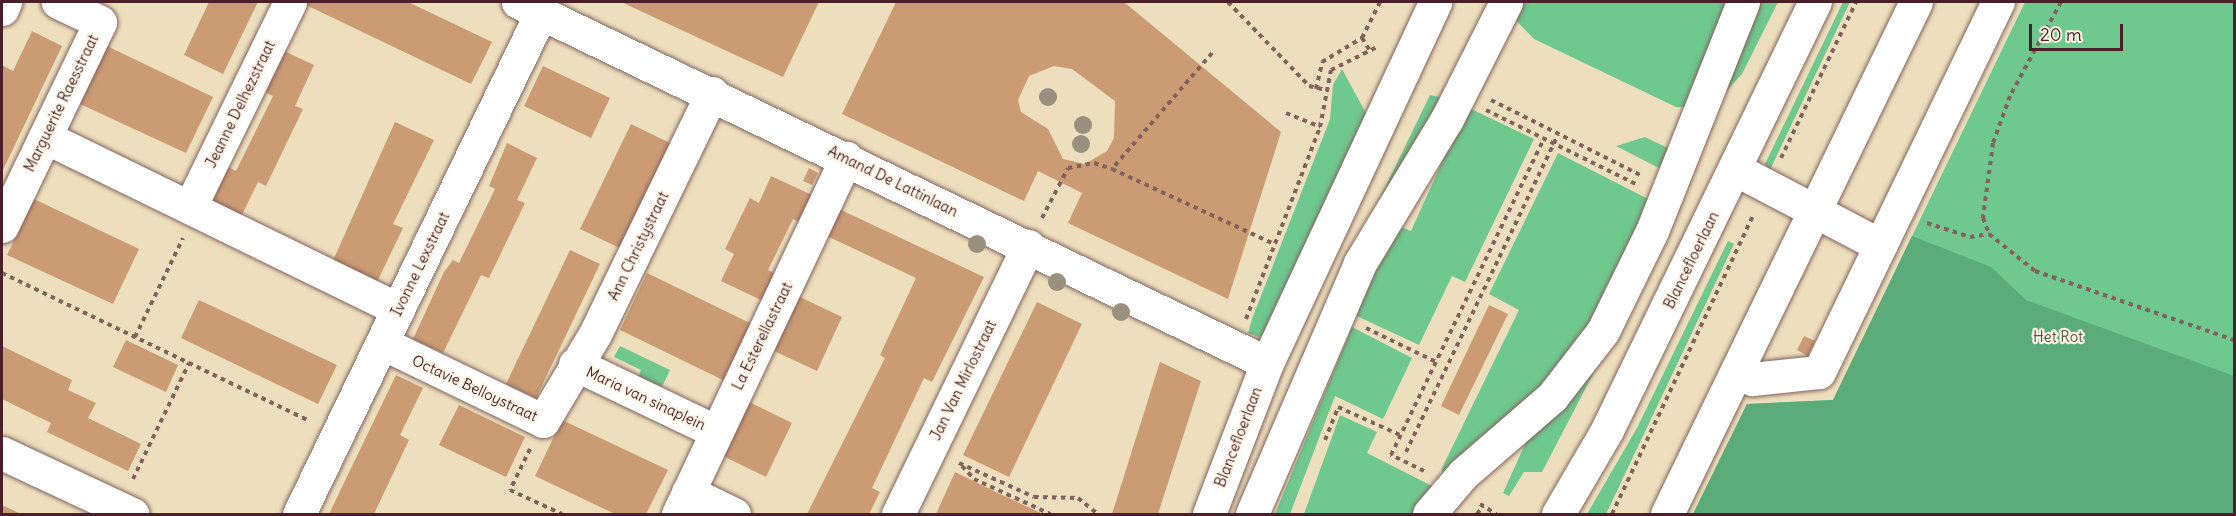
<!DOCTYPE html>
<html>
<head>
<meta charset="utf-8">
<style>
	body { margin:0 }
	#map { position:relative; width:2236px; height:516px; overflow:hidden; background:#eddfbd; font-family:Delius,sans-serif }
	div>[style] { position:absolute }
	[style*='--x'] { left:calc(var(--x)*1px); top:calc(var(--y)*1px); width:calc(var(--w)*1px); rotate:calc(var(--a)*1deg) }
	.green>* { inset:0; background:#6fc88e }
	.forest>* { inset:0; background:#5bac79 }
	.building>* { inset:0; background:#cb9c74 }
	.path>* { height:4px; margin-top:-2px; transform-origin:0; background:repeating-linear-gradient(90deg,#83625e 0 4.5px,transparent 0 9px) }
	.roads { filter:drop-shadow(0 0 2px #83625e) drop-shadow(0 0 2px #83625e) }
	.minor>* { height:33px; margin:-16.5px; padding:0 16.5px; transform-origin:16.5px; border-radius:16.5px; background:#fff }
	.major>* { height:33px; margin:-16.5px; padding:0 16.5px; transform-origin:16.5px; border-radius:16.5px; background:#fff }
	.trees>* { width:18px; height:18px; margin:-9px; border-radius:50%; background:#99917d }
	span { translate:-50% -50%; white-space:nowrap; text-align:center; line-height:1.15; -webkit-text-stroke:4.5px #fcf5e5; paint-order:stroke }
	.street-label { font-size:15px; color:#4a1f2b }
	.park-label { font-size:15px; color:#555249 }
	.frame { position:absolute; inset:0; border:3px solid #4a1f2b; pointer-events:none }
	.scale { position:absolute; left:2029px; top:24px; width:94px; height:27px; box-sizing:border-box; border:3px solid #4a1f2b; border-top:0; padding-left:8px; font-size:18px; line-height:21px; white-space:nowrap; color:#4a1f2b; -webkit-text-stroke:4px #fcf5e5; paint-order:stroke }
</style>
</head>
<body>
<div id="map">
	<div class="green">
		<div style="clip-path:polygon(1520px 2px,1733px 2px,1689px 107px,1676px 107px,1534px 39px,1512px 16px)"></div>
		<div style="clip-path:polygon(1750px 2px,1778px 2px,1742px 74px,1720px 98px)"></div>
		<div style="clip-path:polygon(1843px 2px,1850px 2px,1769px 172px,1765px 164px)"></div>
		<div style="clip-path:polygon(2025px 2px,2234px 2px,2234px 514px,1693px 514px,1747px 404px,1833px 400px)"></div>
		<div style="clip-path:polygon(1342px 69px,1367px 115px,1265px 334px,1259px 337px,1248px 333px,1252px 319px,1330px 119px,1333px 85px)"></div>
		<div style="clip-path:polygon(1430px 95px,1454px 100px,1364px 231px)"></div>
		<div style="clip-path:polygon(1467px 107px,1534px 139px,1465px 282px,1452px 276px,1419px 345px,1346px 311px,1394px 224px,1411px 231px)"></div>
		<div style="clip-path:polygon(1645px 137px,1674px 151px,1665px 171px,1616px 146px)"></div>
		<div style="clip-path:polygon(1558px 153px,1654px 202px,1605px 302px,1549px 380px,1445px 474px,1441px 470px,1519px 310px,1489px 294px)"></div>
		<div style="clip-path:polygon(1668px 208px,1677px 213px,1542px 472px,1524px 472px,1509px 496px,1503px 493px,1531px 431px)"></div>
		<div style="clip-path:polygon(1728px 241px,1734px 244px,1606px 514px,1587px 514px,1637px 428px)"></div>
		<div style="clip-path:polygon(1352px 327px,1412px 358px,1383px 419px,1335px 396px,1290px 514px,1275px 514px)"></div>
		<div style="clip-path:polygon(620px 346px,670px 370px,660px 391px,637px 380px,641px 370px,614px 357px)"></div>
		<div style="clip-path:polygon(1340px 415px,1377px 432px,1367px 453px,1434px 487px,1412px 514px,1304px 514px)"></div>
	</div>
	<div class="forest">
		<div style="clip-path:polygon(1912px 236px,1991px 267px,2026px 300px,2234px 376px,2234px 514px,1693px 514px,1747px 404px,1833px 400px)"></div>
	</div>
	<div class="building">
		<div style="clip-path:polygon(209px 2px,258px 2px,223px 74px,184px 55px)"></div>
		<div style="clip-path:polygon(308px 2px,408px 2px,492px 42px,471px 84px,306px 5px)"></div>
		<div style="clip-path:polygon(621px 2px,819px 2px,783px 77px)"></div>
		<div style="clip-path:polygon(evenodd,896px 2px,1124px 2px,1281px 132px,1228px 299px,1068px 223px,1082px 193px,1038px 171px,1024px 201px,842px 114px,896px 2px,1054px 66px,1072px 69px,1115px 101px,1114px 138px,1107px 151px,1085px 164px,1063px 159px,1048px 129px,1021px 112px,1018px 100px,1029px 76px,1054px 66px)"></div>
		<div style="clip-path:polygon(32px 31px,62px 46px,2px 172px,2px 65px,13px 71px)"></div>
		<div style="clip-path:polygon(107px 46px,213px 97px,186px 153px,80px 104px)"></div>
		<div style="clip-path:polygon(284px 51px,314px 65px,295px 106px,303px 109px,266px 186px,258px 182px,239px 221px,209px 206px,228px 167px,236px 171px,273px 96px,265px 92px)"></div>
		<div style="clip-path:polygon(543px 66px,610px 98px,591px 138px,524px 106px)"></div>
		<div style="clip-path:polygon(395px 122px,434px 140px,393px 224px,403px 228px,375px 286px,331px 265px)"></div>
		<div style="clip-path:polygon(631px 124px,674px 145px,624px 250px,580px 229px)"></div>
		<div style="clip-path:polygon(507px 143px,537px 158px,517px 200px,525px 203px,489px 278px,481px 275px,443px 353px,413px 339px,444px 272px,453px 260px,459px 263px,495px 189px,489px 186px)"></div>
		<div style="clip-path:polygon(809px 168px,818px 173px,812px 185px,803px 181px)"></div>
		<div style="clip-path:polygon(771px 176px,814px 196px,799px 222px,793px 219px,768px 270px,774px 273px,763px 301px,721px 281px,734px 254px,725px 249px,750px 198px,759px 203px)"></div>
		<div style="clip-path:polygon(34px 199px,139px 249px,113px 304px,7px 255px)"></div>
		<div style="clip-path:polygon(839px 209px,984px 277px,932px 382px,924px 378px,872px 488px,880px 492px,869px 514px,807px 514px,885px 358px,880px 355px,916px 278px,827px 236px)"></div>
		<div style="clip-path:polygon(570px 250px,600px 264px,536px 398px,506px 384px)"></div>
		<div style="clip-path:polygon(647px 273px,752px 324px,725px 381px,620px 330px)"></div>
		<div style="clip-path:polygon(798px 296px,842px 317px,817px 371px,772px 350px)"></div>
		<div style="clip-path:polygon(199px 300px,337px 365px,318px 404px,181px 338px)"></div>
		<div style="clip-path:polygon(1037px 302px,1082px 324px,1009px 477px,963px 455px)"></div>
		<div style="clip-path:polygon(1489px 305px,1508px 314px,1459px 415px,1441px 406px)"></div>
		<div style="clip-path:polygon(1804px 336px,1815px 341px,1808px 356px,1797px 350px)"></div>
		<div style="clip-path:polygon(126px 340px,178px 365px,166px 392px,113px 367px)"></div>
		<div style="clip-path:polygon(2px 346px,72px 380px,68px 390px,96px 403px,88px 418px,141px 444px,128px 471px,47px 432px,51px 423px,2px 399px)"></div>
		<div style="clip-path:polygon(1160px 362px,1201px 381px,1199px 387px,1158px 514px,1112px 514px)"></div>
		<div style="clip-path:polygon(396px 375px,423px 388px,400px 435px,409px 440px,374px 514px,329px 514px)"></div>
		<div style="clip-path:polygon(747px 401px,792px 423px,766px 477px,721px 455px)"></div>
		<div style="clip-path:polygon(459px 405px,525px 437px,506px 477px,439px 445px)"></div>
		<div style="clip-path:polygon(562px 420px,668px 470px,646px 514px,615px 514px,535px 476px)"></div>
		<div style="clip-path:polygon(955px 472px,1000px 494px,1043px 514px,936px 514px)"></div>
		<div style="clip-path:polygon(2px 505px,21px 514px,2px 514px)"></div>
	</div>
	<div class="path">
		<div style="--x:1228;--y:2;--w:117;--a:46"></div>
		<div style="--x:1309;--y:86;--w:17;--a:13"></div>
		<div style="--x:2061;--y:2;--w:107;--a:118.5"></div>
		<div style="--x:2010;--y:96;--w:50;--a:109.9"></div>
		<div style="--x:1993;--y:143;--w:76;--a:97.6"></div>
		<div style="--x:1983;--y:218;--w:17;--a:69"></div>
		<div style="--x:1989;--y:234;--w:59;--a:38.8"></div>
		<div style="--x:2035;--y:271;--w:211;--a:19.1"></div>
		<div style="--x:1362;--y:38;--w:15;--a:58"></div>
		<div style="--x:1212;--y:53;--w:153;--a:130.8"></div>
		<div style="--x:1112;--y:169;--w:176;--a:24.8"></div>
		<div style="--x:1316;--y:89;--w:28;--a:-77"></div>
		<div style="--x:1322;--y:62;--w:47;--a:-31"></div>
		<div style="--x:1362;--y:38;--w:40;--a:-63.4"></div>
		<div style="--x:1491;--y:100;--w:167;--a:26.7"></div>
		<div style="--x:1486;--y:110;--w:167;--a:26.3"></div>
		<div style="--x:1286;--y:113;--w:37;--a:22"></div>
		<div style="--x:1781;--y:158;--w:173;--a:-64.3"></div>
		<div style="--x:1042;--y:218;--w:56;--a:-62.5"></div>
		<div style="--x:1068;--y:168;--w:26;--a:-11"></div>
		<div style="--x:1094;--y:163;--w:19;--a:18"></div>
		<div style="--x:1927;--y:223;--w:45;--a:18"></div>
		<div style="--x:1970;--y:237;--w:19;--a:-9"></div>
		<div style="--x:2;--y:273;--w:341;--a:25.7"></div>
		<div style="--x:1246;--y:319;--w:206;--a:-68.9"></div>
		<div style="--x:1320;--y:127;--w:58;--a:-79.1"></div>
		<div style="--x:1331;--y:70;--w:51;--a:-26.6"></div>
		<div style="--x:1366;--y:328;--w:78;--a:25.9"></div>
		<div style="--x:135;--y:337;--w:110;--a:-64.1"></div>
		<div style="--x:1325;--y:440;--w:35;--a:-68"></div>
		<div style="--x:1338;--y:407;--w:68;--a:24.3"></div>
		<div style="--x:530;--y:449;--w:46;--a:116"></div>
		<div style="--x:510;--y:490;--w:57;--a:24.8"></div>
		<div style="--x:1406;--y:452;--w:352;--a:-64.4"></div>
		<div style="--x:959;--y:463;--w:82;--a:24.4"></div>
		<div style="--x:1034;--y:497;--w:44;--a:1.3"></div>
		<div style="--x:1078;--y:498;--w:26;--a:39"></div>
		<div style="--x:962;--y:466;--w:18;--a:47"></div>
		<div style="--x:974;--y:479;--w:84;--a:24.7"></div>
		<div style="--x:1424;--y:471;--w:37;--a:-154"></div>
		<div style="--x:1391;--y:455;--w:352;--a:-64.2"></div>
		<div style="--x:133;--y:479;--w:129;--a:-64.2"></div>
		<div style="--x:1480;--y:504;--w:19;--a:32"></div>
		<div style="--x:1477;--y:514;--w:10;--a:-53"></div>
		<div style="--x:1612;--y:514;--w:330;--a:-64.7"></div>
	</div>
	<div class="roads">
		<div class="minor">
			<div style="--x:518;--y:2;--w:831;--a:25.73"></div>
			<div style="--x:2;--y:9;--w:8;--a:-67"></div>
			<div style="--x:45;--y:137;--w:393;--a:26"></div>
			<div style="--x:1735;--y:169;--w:164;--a:27.7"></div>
			<div style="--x:190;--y:207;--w:228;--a:-64"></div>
			<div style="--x:2;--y:226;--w:226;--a:-64.3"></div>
			<div style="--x:100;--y:22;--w:47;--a:-154.5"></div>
			<div style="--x:382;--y:343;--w:179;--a:25.8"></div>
			<div style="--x:543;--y:421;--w:101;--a:-59.1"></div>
			<div style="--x:595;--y:334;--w:268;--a:-64.1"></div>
			<div style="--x:575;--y:364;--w:157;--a:25.6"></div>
			<div style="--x:1737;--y:372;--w:17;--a:25"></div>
			<div style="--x:1752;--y:379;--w:67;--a:-6"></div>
			<div style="--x:1819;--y:372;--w:411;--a:-64.2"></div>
			<div style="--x:2;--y:453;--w:144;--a:25.1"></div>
			<div style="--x:688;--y:492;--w:51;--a:25.6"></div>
			<div style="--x:299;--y:514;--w:556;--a:-64.22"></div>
			<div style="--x:678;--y:514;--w:394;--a:-64.7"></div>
			<div style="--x:898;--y:514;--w:298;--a:-64.1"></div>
			<div style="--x:1252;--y:514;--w:273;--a:-66.7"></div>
			<div style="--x:1360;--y:263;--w:168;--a:-58.9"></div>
			<div style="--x:1447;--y:119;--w:131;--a:-63.2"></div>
			<div style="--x:1429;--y:514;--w:52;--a:-49.6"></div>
			<div style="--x:1463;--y:474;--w:118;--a:-40.9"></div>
			<div style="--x:1552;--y:397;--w:83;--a:-52.3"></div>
			<div style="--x:1603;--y:331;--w:111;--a:-63.9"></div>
			<div style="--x:1652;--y:231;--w:246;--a:-68.3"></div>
			<div style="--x:1667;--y:514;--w:569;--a:-64.07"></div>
		</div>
		<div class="major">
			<div style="--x:1209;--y:514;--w:162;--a:-69"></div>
			<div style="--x:1267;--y:363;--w:398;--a:-65"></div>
			<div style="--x:1558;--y:514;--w:97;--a:-59.7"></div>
			<div style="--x:1607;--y:430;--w:476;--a:-64.1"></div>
		</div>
	</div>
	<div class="trees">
		<div style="left:1048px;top:97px"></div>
		<div style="left:1083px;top:125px"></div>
		<div style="left:1081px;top:144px"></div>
		<div style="left:977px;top:244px"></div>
		<div style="left:1057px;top:282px"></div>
		<div style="left:1121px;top:312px"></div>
	</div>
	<div class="street-label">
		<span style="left:61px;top:103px;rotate:-64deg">Marguerite Raesstraat</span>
		<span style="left:240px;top:104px;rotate:-64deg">Jeanne Delhezstraat</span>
		<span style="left:893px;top:181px;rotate:26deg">Amand De Lattinlaan</span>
		<span style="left:638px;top:246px;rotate:-64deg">Ann Christystraat</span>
		<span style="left:1691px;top:260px;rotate:-64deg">Blancefloerlaan</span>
		<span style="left:420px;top:264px;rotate:-64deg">Ivonne Lexstraat</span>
		<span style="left:762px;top:336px;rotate:-64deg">La Esterellastraat</span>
		<span style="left:963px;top:380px;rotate:-64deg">Jan Van Mirlostraat</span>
		<span style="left:475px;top:388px;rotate:25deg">Octavie Belloystraat</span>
		<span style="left:646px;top:398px;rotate:25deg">Maria van sinaplein</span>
		<span style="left:1238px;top:437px;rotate:-69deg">Blancefloerlaan</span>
	</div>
	<div class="park-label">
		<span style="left:2058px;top:337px">Het Rot</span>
	</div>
	<div class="frame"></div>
	<div class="scale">20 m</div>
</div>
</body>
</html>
